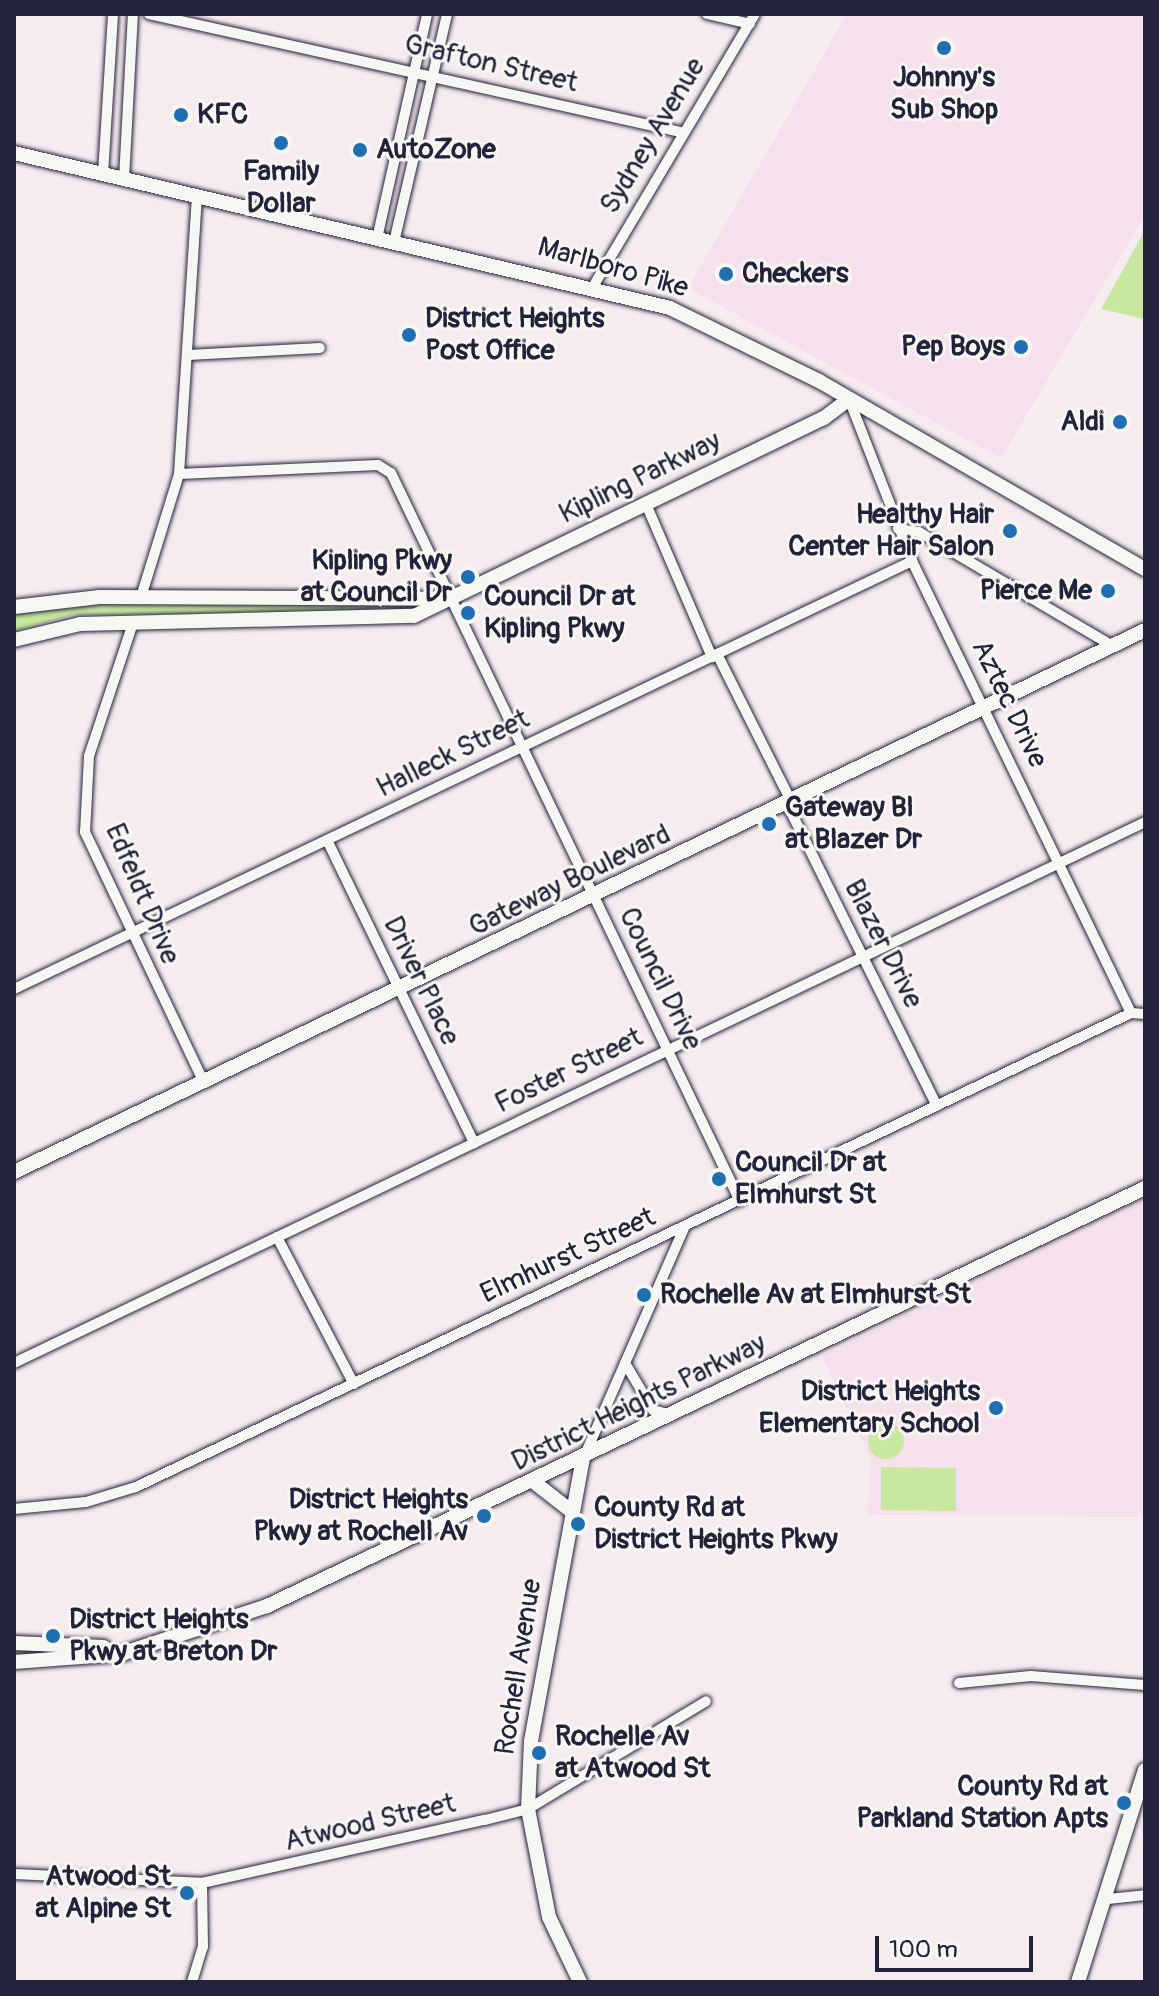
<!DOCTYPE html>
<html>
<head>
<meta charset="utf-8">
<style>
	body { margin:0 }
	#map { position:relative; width:1159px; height:1996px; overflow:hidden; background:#f6ecef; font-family:Pangolin,sans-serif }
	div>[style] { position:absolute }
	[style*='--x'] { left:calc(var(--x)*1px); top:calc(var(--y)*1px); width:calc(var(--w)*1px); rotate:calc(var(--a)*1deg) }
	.built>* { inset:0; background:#f6e0eb }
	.green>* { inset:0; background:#c8e79f }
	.round { border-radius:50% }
	.roads { filter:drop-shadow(0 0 2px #22223b) drop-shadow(0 0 2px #22223b) }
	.street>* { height:10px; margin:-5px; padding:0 5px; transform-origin:5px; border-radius:5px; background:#f6f6f2 }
	.secondary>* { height:14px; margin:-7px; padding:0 7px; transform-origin:7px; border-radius:7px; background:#f6f6f2 }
	.dots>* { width:22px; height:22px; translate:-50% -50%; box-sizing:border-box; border:4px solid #f6f6f2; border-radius:50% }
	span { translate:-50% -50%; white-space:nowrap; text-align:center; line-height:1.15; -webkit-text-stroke:6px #f6f6f2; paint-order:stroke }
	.street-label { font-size:28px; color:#22223b }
	.poi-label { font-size:28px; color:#22223b; font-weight:700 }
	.left { translate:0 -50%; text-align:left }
	.right { translate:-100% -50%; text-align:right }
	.frame { position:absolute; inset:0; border:16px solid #22223b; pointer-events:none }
	.scale { position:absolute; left:875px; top:1936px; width:158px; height:36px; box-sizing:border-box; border:4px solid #22223b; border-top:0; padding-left:10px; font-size:24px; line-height:28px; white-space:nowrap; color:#22223b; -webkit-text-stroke:6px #f6f6f2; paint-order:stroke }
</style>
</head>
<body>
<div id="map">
	<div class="built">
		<div style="clip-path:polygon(847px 14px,1145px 14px,1145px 215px,1001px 458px,688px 288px)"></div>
		<div style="clip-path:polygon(1145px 1198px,1145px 1517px,867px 1515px,871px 1460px,822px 1356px)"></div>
	</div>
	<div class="green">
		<div style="clip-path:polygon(1145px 230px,1145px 319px,1101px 309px)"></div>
		<div style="clip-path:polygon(51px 604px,424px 604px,389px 612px,73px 615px,14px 631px,14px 609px)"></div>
		<div class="round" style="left:868px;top:1423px;width:36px;height:36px"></div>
		<div style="clip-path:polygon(881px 1467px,956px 1468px,956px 1511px,881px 1510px)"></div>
	</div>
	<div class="roads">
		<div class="street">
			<div style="--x:149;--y:14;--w:545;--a:12.51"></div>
			<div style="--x:707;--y:14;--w:44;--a:13.1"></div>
			<div style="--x:103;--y:174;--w:160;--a:-86.4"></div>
			<div style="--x:124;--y:179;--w:165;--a:-86.9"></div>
			<div style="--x:378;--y:234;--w:225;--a:-77.4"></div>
			<div style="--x:395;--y:238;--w:230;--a:-76.9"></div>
			<div style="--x:594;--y:285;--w:315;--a:-59.3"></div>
			<div style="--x:188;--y:355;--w:132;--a:-3"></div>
			<div style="--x:849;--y:399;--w:174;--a:68.7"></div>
			<div style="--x:912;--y:561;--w:502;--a:64.15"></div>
			<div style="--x:1131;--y:1013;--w:14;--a:4"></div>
			<div style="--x:179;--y:474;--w:199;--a:-2.6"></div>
			<div style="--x:378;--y:465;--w:15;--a:32"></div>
			<div style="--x:391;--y:473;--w:807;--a:64.39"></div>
			<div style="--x:646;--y:504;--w:167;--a:66.7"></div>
			<div style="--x:898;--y:529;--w:21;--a:8"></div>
			<div style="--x:919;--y:532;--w:223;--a:30.5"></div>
			<div style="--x:141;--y:597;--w:129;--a:-72.8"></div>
			<div style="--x:179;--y:474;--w:278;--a:-86.3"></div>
			<div style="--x:133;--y:623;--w:140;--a:108.3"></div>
			<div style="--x:89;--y:756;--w:76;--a:93"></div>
			<div style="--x:85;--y:832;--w:278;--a:64.6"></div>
			<div style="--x:717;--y:654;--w:165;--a:63.3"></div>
			<div style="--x:787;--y:804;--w:337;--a:63.6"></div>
			<div style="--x:327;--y:840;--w:337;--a:64.1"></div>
			<div style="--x:14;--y:989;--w:995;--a:-25.48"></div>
			<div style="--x:277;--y:1237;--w:166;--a:62.4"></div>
			<div style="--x:14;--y:1363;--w:1254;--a:-25.56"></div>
			<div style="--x:625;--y:1363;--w:55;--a:59.2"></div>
			<div style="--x:653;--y:1410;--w:20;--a:15"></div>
			<div style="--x:584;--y:1457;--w:250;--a:-66.4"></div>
			<div style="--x:14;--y:1509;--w:72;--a:-5.6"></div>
			<div style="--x:86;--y:1502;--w:52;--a:-16.7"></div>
			<div style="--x:136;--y:1487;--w:1102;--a:-25.47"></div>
			<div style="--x:959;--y:1683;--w:72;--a:-5.6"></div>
			<div style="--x:1031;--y:1676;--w:114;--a:4.5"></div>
			<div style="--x:14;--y:1874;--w:188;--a:2.7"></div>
			<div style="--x:202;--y:1883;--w:290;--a:-12.6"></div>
			<div style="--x:485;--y:1820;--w:44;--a:-14.3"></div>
			<div style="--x:528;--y:1809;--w:208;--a:-31.2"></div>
			<div style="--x:1108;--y:1899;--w:37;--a:-6"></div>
			<div style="--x:192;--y:1982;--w:37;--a:-73"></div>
			<div style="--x:203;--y:1947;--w:64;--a:-90.9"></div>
		</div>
		<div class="secondary">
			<div style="--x:14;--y:153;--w:674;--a:13.29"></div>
			<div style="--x:670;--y:308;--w:166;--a:26.1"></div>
			<div style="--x:819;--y:381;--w:376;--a:30"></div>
			<div style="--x:14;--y:607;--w:86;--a:-6.7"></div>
			<div style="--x:99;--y:597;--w:352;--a:0.3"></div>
			<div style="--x:14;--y:640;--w:68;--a:-13.6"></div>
			<div style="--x:80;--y:624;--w:334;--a:-1.4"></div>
			<div style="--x:414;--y:616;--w:455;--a:-25.8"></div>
			<div style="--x:824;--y:418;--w:31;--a:-37"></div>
			<div style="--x:14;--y:1172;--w:1254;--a:-25.6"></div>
			<div style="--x:534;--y:1482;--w:47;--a:38.1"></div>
			<div style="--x:14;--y:1643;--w:90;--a:2.5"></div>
			<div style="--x:14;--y:1662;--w:107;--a:-4.3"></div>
			<div style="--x:121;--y:1654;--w:154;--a:-18.2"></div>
			<div style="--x:267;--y:1606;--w:972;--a:-25.46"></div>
			<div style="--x:580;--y:1982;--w:72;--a:-115.5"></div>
			<div style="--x:549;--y:1917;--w:110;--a:-101"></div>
			<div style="--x:528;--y:1809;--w:68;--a:-87.5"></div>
			<div style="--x:531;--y:1741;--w:287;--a:-79.6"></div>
			<div style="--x:1078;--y:1982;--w:222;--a:-72.5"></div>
		</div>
	</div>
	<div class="dots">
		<div style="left:944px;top:48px;background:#1f6fb2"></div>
		<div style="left:181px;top:115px;background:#1f6fb2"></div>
		<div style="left:281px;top:143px;background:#1f6fb2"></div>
		<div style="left:360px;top:150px;background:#1f6fb2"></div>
		<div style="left:726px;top:274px;background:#1f6fb2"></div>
		<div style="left:409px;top:335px;background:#1f6fb2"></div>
		<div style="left:1021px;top:347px;background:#1f6fb2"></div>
		<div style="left:1120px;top:422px;background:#1f6fb2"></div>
		<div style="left:1010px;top:531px;background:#1f6fb2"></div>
		<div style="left:468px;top:577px;background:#1f6fb2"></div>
		<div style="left:1108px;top:591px;background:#1f6fb2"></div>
		<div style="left:468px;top:613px;background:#1f6fb2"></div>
		<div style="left:769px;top:824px;background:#1f6fb2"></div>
		<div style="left:719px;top:1179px;background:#1f6fb2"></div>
		<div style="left:644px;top:1295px;background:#1f6fb2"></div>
		<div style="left:996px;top:1408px;background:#1f6fb2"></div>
		<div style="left:484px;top:1516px;background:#1f6fb2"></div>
		<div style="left:578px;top:1524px;background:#1f6fb2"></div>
		<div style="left:53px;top:1636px;background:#1f6fb2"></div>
		<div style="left:539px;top:1753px;background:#1f6fb2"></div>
		<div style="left:1124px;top:1803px;background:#1f6fb2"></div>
		<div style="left:187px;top:1893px;background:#1f6fb2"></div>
	</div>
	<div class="street-label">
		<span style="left:491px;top:64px;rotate:13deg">Grafton Street</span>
		<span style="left:653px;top:136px;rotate:-59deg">Sydney Avenue</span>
		<span style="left:613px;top:268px;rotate:16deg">Marlboro Pike</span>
		<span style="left:640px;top:478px;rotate:-26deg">Kipling Parkway</span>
		<span style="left:1009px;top:704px;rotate:64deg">Aztec Drive</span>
		<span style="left:453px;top:754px;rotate:-26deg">Halleck Street</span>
		<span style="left:570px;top:881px;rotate:-26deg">Gateway Boulevard</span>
		<span style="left:142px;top:894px;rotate:67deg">Edfeldt Drive</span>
		<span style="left:883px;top:944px;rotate:63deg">Blazer Drive</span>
		<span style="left:660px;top:979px;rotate:64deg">Council Drive</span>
		<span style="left:421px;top:981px;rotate:64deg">Driver Place</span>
		<span style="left:569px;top:1071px;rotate:-26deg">Foster Street</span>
		<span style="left:568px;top:1256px;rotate:-25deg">Elmhurst Street</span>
		<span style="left:639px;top:1403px;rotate:-26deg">District Heights Parkway</span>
		<span style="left:519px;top:1667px;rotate:-81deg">Rochell Avenue</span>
		<span style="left:370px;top:1823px;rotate:-13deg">Atwood Street</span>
	</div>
	<div class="poi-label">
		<span style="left:944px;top:94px">Johnny's<br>Sub Shop</span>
		<span class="left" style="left:197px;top:115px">KFC</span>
		<span class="left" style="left:376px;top:150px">AutoZone</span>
		<span style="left:281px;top:188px">Family<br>Dollar</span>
		<span class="left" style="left:742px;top:274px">Checkers</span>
		<span class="left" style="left:425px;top:335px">District Heights<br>Post Office</span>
		<span class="right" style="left:1005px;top:347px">Pep Boys</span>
		<span class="right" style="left:1104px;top:422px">Aldi</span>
		<span class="right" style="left:994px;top:531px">Healthy Hair<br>Center Hair Salon</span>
		<span class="right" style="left:452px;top:577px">Kipling Pkwy<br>at Council Dr</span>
		<span class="right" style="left:1092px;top:591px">Pierce Me</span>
		<span class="left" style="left:484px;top:613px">Council Dr at<br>Kipling Pkwy</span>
		<span class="left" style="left:785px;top:824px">Gateway Bl<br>at Blazer Dr</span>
		<span class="left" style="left:735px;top:1179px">Council Dr at<br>Elmhurst St</span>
		<span class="left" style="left:660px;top:1295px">Rochelle Av at Elmhurst St</span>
		<span class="right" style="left:980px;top:1408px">District Heights<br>Elementary School</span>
		<span class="right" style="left:468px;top:1516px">District Heights<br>Pkwy at Rochell Av</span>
		<span class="left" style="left:594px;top:1524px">County Rd at<br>District Heights Pkwy</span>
		<span class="left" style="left:69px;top:1636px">District Heights<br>Pkwy at Breton Dr</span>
		<span class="left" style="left:555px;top:1753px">Rochelle Av<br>at Atwood St</span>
		<span class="right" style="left:1108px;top:1803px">County Rd at<br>Parkland Station Apts</span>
		<span class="right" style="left:171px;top:1893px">Atwood St<br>at Alpine St</span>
	</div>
	<div class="frame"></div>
	<div class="scale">100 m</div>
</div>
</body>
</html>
